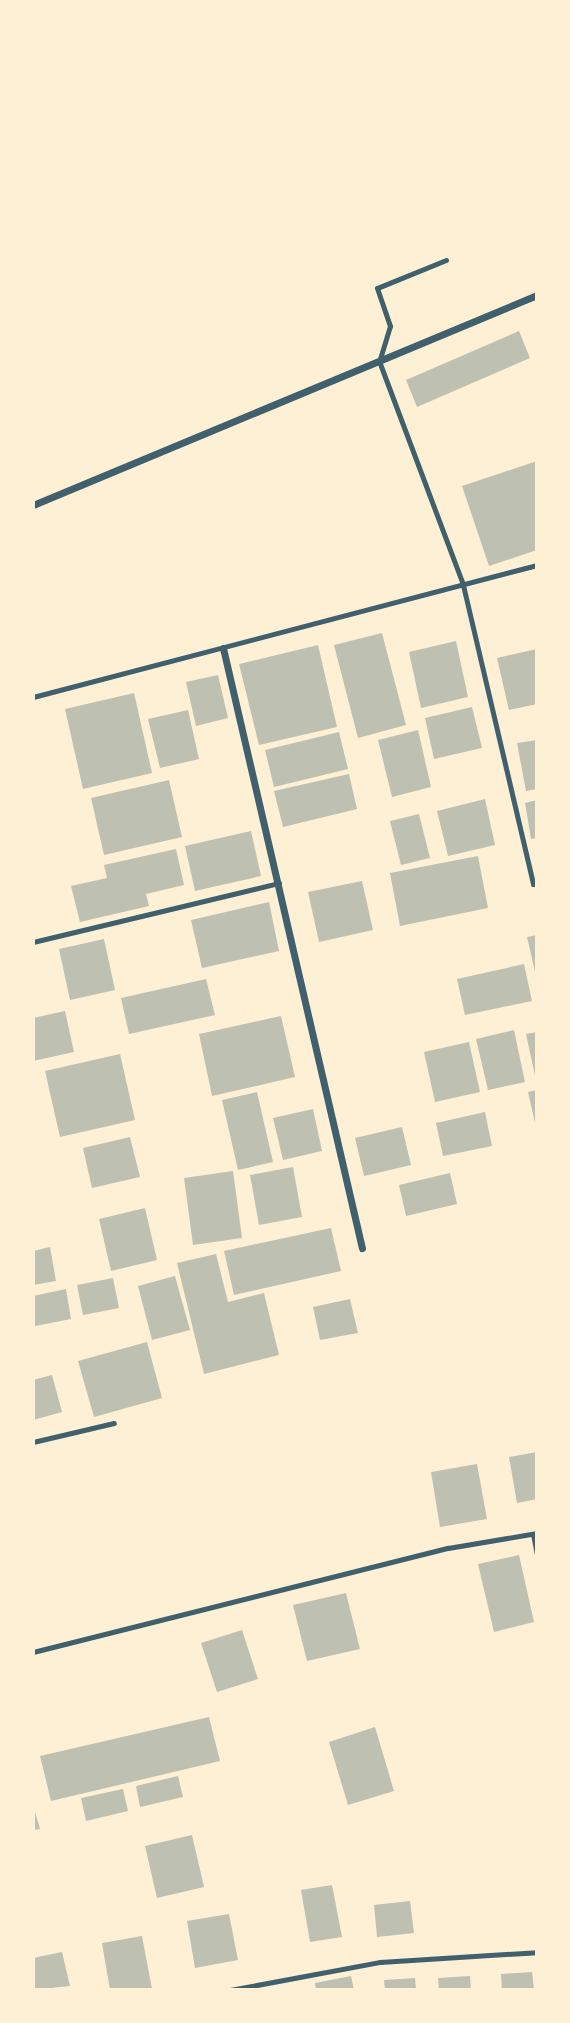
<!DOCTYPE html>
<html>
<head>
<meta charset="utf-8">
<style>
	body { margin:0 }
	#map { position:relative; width:570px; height:2023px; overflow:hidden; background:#fdf0d5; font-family:Roboto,sans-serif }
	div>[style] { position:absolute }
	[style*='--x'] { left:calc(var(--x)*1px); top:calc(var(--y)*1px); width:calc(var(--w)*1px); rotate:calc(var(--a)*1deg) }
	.building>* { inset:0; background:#bec0b2 }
	.service>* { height:5px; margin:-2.5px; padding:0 2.5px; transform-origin:2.5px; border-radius:2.5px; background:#3f606c }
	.minor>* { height:7px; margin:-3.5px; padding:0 3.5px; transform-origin:3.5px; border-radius:3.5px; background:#3f606c }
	span { translate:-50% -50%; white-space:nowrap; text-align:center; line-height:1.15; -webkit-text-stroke:5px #fdf0d5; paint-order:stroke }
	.frame { position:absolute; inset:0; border:35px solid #fdf0d5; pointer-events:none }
</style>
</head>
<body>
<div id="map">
	<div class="building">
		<div style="clip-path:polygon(519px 331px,530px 358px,417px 407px,406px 380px)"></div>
		<div style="clip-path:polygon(537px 461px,537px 550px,489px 566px,462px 486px)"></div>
		<div style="clip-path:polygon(382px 633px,406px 725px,358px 738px,334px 645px)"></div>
		<div style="clip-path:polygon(456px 641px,468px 697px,421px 708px,409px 652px)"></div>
		<div style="clip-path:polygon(318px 645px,337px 727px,259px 745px,239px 664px)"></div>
		<div style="clip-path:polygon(537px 649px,537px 704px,509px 710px,497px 658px)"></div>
		<div style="clip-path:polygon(218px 675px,228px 718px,196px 726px,186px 682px)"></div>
		<div style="clip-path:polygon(134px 693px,152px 773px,83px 789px,65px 709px)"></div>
		<div style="clip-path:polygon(472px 707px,482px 748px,434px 759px,425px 718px)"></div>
		<div style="clip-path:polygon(188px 710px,199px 759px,160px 768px,148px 719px)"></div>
		<div style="clip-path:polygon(418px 730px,431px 787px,392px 797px,378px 740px)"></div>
		<div style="clip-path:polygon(339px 732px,348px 769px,274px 787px,265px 750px)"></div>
		<div style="clip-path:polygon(537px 740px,537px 789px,526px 791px,517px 743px)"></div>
		<div style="clip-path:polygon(349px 774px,357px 809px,283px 827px,274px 791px)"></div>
		<div style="clip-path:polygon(169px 780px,182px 837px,104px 855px,91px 798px)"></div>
		<div style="clip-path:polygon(485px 799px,495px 845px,448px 856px,437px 811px)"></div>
		<div style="clip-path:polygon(537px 800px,537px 838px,531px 839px,525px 803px)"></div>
		<div style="clip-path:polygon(419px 814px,430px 858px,401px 865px,390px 821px)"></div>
		<div style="clip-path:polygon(251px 831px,261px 876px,195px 891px,185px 846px)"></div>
		<div style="clip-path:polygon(176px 849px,184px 885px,146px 894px,149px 906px,80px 922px,71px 886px,107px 878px,104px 865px)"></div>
		<div style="clip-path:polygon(478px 856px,488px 908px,400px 926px,390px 873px)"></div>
		<div style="clip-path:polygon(362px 881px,373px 930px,319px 942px,308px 892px)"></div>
		<div style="clip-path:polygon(269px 902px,279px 951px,202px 968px,191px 920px)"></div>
		<div style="clip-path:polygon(537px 935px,537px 975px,536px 976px,527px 937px)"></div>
		<div style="clip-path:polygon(104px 939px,115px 990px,70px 1000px,59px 949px)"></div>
		<div style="clip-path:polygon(524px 964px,532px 1001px,465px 1015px,457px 979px)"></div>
		<div style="clip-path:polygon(206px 979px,215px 1015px,129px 1034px,121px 998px)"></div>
		<div style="clip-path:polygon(65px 1011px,74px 1052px,33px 1061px,33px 1018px)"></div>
		<div style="clip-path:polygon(281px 1016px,295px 1077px,212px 1096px,199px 1034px)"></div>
		<div style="clip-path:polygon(514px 1030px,525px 1082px,488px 1090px,476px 1039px)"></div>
		<div style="clip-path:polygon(537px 1032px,537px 1079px,536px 1080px,526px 1034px)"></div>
		<div style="clip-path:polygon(469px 1042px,480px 1092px,435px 1102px,424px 1052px)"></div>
		<div style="clip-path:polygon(120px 1054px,135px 1120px,60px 1137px,45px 1071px)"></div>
		<div style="clip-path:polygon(537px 1090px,537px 1127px,536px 1127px,528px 1092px)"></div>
		<div style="clip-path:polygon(257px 1092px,273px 1162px,238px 1170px,222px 1100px)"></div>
		<div style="clip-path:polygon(313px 1109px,322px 1151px,283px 1160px,273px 1118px)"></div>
		<div style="clip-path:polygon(485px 1112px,492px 1146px,443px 1156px,436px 1123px)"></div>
		<div style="clip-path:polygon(402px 1127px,411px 1165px,364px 1176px,355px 1138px)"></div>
		<div style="clip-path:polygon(130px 1137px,140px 1177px,92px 1188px,83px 1148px)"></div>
		<div style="clip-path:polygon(293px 1167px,302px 1217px,259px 1225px,250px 1175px)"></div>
		<div style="clip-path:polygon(233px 1171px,242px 1238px,193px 1245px,184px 1178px)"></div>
		<div style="clip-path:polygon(450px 1173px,457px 1204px,406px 1216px,399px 1185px)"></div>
		<div style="clip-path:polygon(145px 1208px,157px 1260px,111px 1271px,99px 1219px)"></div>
		<div style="clip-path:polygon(331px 1228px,341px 1271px,234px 1295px,224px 1251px)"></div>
		<div style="clip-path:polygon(50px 1247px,56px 1281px,33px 1285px,33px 1251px)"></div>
		<div style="clip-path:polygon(216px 1254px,228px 1302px,264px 1293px,279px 1355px,204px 1374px,177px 1263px)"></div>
		<div style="clip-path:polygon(175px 1276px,190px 1330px,152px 1340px,138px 1286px)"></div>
		<div style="clip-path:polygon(113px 1278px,119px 1308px,83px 1315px,77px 1285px)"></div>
		<div style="clip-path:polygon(66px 1289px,71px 1319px,35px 1326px,33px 1296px)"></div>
		<div style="clip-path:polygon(350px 1299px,358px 1333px,320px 1340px,313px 1307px)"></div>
		<div style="clip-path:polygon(147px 1342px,162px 1398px,94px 1417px,78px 1361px)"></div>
		<div style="clip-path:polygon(52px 1375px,62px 1412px,33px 1420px,33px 1380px)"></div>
		<div style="clip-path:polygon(537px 1452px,537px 1499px,517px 1503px,509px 1457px)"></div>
		<div style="clip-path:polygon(477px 1464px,487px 1519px,440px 1527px,431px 1472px)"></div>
		<div style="clip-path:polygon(519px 1555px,534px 1622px,494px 1632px,478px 1564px)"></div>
		<div style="clip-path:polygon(346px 1593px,360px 1649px,307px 1661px,293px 1605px)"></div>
		<div style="clip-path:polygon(242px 1630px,258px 1679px,217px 1692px,201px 1643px)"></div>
		<div style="clip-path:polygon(209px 1717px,220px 1761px,51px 1801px,40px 1756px)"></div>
		<div style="clip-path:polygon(375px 1727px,394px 1791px,348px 1805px,329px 1742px)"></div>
		<div style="clip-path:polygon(178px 1776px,183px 1797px,140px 1807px,136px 1786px)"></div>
		<div style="clip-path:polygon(123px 1789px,128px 1811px,86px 1821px,81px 1798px)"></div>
		<div style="clip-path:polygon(33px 1805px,40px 1829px,33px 1830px)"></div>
		<div style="clip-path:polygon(192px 1835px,204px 1887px,157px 1898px,145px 1846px)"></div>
		<div style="clip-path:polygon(332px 1885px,342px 1937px,310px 1942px,301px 1890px)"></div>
		<div style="clip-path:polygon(410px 1901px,414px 1933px,377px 1937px,374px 1905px)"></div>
		<div style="clip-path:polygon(229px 1914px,238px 1960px,195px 1968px,187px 1921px)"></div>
		<div style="clip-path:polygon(142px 1936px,152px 1989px,110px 1990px,102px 1943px)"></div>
		<div style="clip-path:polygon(62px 1952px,70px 1986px,33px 1990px,33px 1958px)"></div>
		<div style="clip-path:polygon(532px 1972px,534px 1990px,502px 1990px,501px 1974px)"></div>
		<div style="clip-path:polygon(351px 1976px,354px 1990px,316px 1990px,315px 1983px)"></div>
		<div style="clip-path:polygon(470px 1976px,471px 1990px,439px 1990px,438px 1978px)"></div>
		<div style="clip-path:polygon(415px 1978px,416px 1990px,385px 1990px,384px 1980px)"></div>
	</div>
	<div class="service">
		<div style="--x:446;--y:260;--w:74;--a:157.9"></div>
		<div style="--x:377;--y:288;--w:40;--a:71.1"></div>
		<div style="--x:390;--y:326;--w:37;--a:107"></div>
		<div style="--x:379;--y:361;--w:239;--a:69.4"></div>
		<div style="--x:463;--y:585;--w:307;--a:76.8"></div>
		<div style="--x:533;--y:884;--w:4;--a:0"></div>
		<div style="--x:33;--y:697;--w:521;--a:-14.68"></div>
		<div style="--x:33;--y:942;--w:253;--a:-13.5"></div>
		<div style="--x:33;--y:1442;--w:83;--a:-13.2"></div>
		<div style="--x:533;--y:1534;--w:20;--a:79"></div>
		<div style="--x:33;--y:1652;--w:428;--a:-14.1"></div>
		<div style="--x:448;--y:1548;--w:90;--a:-9.6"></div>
		<div style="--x:230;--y:1990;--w:153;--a:-10.6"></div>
		<div style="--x:380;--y:1962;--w:157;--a:-3.6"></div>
	</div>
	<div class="minor">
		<div style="--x:33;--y:505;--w:546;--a:-22.62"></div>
		<div style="--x:223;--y:648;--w:616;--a:76.96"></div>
	</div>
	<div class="frame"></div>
</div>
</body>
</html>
